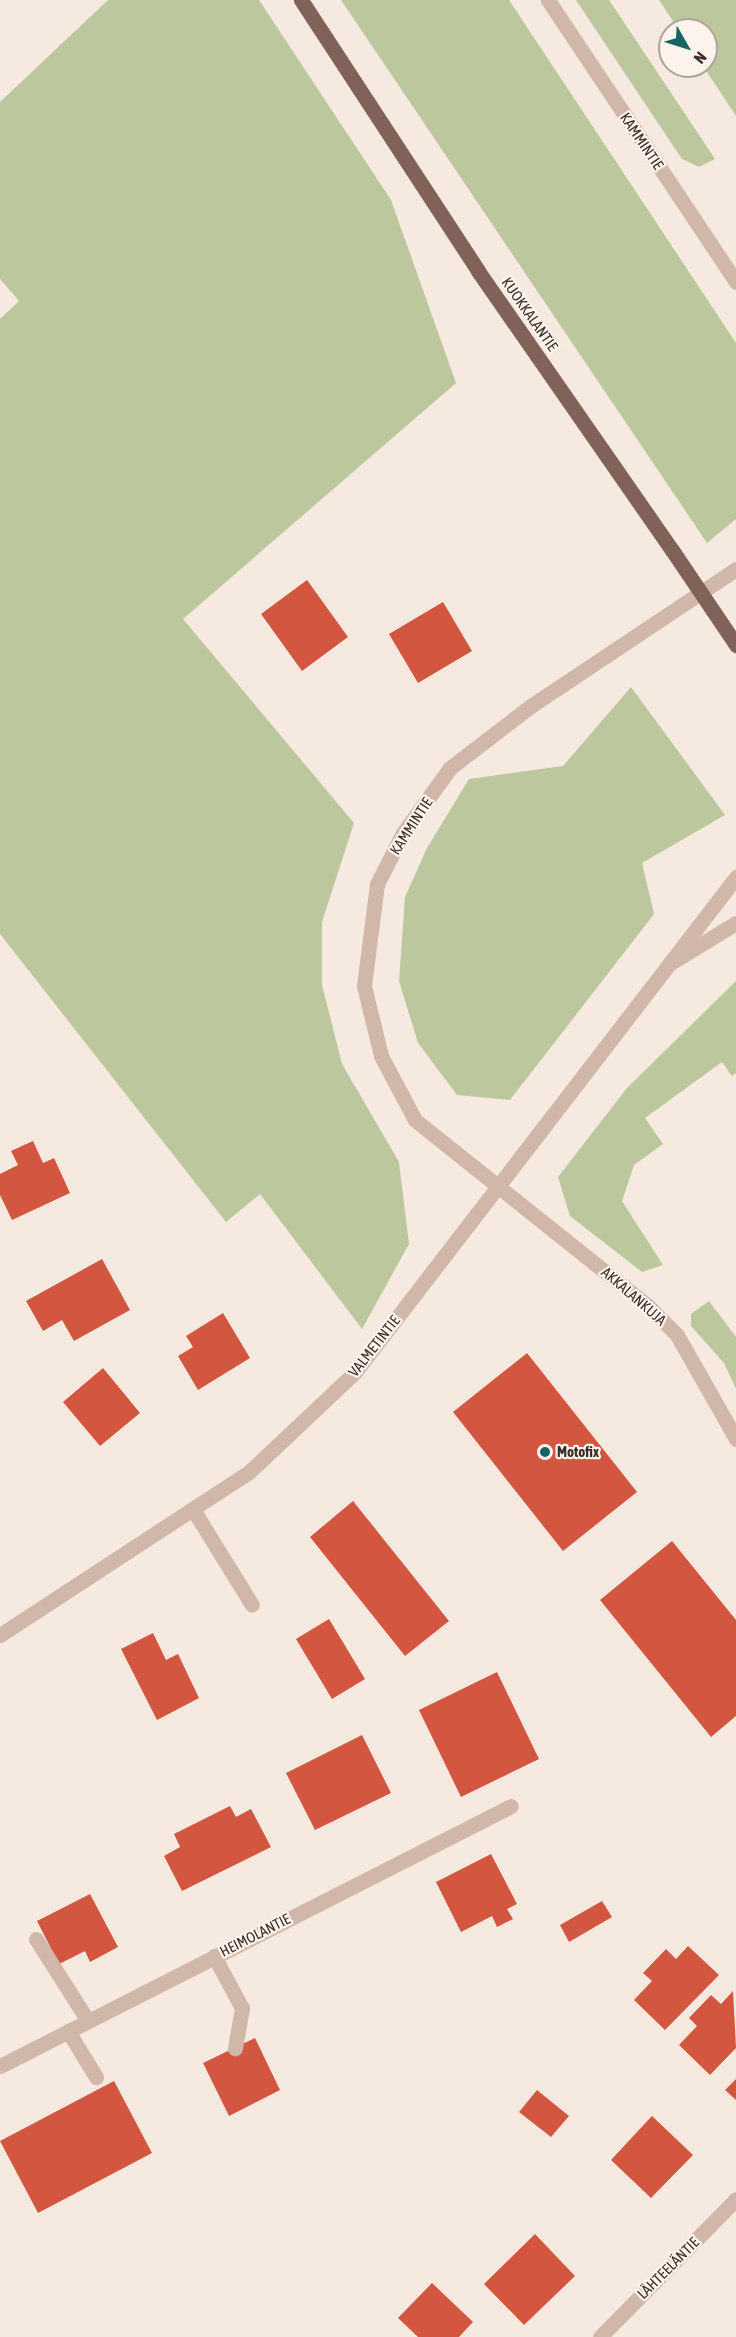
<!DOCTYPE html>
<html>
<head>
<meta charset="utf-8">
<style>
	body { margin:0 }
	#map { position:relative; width:736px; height:2337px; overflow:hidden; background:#f6e9df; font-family:"Asap Condensed",sans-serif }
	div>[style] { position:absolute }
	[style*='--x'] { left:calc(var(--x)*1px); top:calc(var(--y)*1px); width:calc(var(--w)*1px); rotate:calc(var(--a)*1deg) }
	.green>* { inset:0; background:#bdc79d }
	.building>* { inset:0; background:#d35640 }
	.minor>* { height:15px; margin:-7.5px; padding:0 7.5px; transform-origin:7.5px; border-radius:7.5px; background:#d0b7a9 }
	.major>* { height:15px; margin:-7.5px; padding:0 7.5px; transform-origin:7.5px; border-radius:7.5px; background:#806259 }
	.major-bridge>* { height:15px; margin:-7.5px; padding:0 7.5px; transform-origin:7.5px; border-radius:7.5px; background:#806259 }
	.dots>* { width:16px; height:16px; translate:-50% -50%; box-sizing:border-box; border:3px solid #fcf4ed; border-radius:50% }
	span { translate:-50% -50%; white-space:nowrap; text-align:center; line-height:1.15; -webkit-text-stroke:4.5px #fcf4ed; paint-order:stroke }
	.street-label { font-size:15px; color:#3c2e29 }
	.poi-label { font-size:15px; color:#3c2e29; font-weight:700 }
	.left { translate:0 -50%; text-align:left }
	.north { position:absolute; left:658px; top:18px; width:60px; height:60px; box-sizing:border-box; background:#fcf4ed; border:2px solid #afa59f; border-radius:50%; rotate:129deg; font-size:16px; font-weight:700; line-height:24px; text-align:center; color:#3c2e29 }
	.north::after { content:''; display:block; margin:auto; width:21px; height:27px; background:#196362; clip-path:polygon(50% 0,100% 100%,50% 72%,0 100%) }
</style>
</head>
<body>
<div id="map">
	<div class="green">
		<div style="clip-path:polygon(108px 0,259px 0,391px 200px,456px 383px,183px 619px,354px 823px,322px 922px,322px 985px,342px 1064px,399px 1162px,409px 1244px,362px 1329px,260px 1194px,226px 1222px,0 934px,0 319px,19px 301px,0 279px,0 102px)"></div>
		<div style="clip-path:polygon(341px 0,509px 0,736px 343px,736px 519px,707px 543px)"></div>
		<div style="clip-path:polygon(576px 0,609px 0,715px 159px,699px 167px,682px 159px)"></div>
		<div style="clip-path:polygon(659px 0,736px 0,736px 116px,703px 66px,706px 30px,679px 30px)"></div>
		<div style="clip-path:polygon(631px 687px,725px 815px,642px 863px,654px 914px,510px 1100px,457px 1095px,418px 1043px,399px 981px,405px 897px,427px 848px,469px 779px,563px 766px)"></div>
		<div style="clip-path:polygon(736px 981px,736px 1073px,732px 1076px,722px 1062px,645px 1118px,663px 1144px,634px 1165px,622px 1201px,663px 1265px,642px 1272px,570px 1216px,558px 1177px,627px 1088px)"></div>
		<div style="clip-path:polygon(709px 1301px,736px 1337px,736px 1389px,724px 1363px,691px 1326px,691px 1314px)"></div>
	</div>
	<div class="building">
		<div style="clip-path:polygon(307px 580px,348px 637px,302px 671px,261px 614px)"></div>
		<div style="clip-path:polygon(443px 602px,472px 651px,418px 683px,389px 634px)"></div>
		<div style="clip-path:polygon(33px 1141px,43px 1163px,54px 1158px,70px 1193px,12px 1220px,0 1195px,0 1174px,18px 1165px,11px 1151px)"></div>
		<div style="clip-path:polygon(102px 1259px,130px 1310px,74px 1341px,62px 1320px,43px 1331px,26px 1301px)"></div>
		<div style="clip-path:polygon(223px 1313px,250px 1358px,198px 1390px,178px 1356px,193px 1347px,186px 1336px)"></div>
		<div style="clip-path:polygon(527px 1353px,637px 1492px,563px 1551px,453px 1412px)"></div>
		<div style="clip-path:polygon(103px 1368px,140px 1413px,100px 1446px,63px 1402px)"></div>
		<div style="clip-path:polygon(353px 1501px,449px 1621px,405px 1656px,310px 1537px)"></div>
		<div style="clip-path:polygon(672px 1541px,736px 1620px,736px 1716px,711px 1737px,600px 1600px)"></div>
		<div style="clip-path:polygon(329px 1619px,365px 1679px,332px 1699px,296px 1639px)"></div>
		<div style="clip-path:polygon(153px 1633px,166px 1660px,178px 1654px,199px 1698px,157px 1720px,121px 1649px)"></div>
		<div style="clip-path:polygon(497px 1672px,539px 1759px,461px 1797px,419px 1710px)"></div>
		<div style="clip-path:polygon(362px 1735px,391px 1793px,315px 1830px,286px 1773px)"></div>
		<div style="clip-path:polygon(230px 1806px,236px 1817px,251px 1809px,271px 1847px,182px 1891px,164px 1856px,180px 1847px,174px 1834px)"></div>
		<div style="clip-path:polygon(491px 1854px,517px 1904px,507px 1909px,513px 1919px,497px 1927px,492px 1916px,461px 1932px,436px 1882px)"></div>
		<div style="clip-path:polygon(90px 1894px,118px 1947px,90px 1962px,85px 1951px,59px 1964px,37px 1921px)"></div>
		<div style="clip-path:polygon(602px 1901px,612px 1917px,569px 1942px,560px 1925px)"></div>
		<div style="clip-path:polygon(688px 1946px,719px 1975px,665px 2030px,634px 2000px,652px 1981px,643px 1973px,666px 1949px,676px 1959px)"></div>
		<div style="clip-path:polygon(733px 1991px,736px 2048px,710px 2075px,679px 2045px,697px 2026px,689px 2018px,711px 1995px,721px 2004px)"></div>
		<div style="clip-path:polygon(255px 2038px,280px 2090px,229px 2116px,203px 2063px)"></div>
		<div style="clip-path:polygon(736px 2079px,736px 2100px,725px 2090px)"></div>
		<div style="clip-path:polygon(114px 2081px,152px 2153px,38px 2213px,0 2141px)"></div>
		<div style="clip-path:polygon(537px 2090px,569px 2116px,551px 2137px,519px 2112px)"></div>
		<div style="clip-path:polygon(652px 2116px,693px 2155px,651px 2198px,611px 2160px)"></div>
		<div style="clip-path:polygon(535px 2234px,575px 2276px,524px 2325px,484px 2284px)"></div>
		<div style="clip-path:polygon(432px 2283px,473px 2322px,459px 2337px,418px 2337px,398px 2318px)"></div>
	</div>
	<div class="minor">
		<div style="--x:548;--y:0;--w:339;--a:56.3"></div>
		<div style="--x:736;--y:569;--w:245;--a:146.3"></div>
		<div style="--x:532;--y:705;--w:103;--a:142.5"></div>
		<div style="--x:450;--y:768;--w:80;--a:125.9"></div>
		<div style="--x:403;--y:833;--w:57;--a:117"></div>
		<div style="--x:377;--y:884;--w:103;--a:97.3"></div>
		<div style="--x:364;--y:986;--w:72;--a:76.3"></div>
		<div style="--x:381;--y:1056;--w:72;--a:62"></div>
		<div style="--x:415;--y:1120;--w:298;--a:38.6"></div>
		<div style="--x:648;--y:1306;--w:41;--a:45"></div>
		<div style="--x:677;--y:1335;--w:120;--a:60.4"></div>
		<div style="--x:672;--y:962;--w:75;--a:-31.4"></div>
		<div style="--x:194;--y:1511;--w:110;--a:58.3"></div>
		<div style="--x:0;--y:1635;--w:298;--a:-33.2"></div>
		<div style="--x:249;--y:1472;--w:146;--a:-43.3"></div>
		<div style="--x:355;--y:1372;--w:625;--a:-52.41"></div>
		<div style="--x:36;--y:1939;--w:97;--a:57.6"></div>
		<div style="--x:214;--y:1956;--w:59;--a:61.7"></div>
		<div style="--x:242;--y:2008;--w:41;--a:99.9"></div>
		<div style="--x:68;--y:2031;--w:54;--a:58.7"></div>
		<div style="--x:0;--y:2066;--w:573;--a:-26.97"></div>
		<div style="--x:600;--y:2337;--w:194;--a:-45.4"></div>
	</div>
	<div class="major">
		<div style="--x:301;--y:0;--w:324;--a:56.8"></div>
		<div style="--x:478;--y:271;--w:340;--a:55.2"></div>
	</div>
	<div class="major-bridge">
		<div style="--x:672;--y:550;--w:115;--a:56"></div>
	</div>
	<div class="dots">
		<div style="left:545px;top:1452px;background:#196362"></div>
	</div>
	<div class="street-label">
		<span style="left:642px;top:141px;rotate:56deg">KAMMINTIE</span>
		<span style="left:530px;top:314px;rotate:55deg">KUOKKALANTIE</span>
		<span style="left:411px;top:826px;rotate:-57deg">KAMMINTIE</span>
		<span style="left:634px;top:1296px;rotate:41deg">AKKALANKUJA</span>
		<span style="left:374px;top:1346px;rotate:-52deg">VALMETINTIE</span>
		<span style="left:255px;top:1935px;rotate:-27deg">HEIMOLANTIE</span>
		<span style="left:668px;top:2268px;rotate:-45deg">LÄHTEELÄNTIE</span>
	</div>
	<div class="poi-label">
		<span class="left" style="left:557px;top:1452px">Motofix</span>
	</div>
	<div class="north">N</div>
</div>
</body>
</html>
